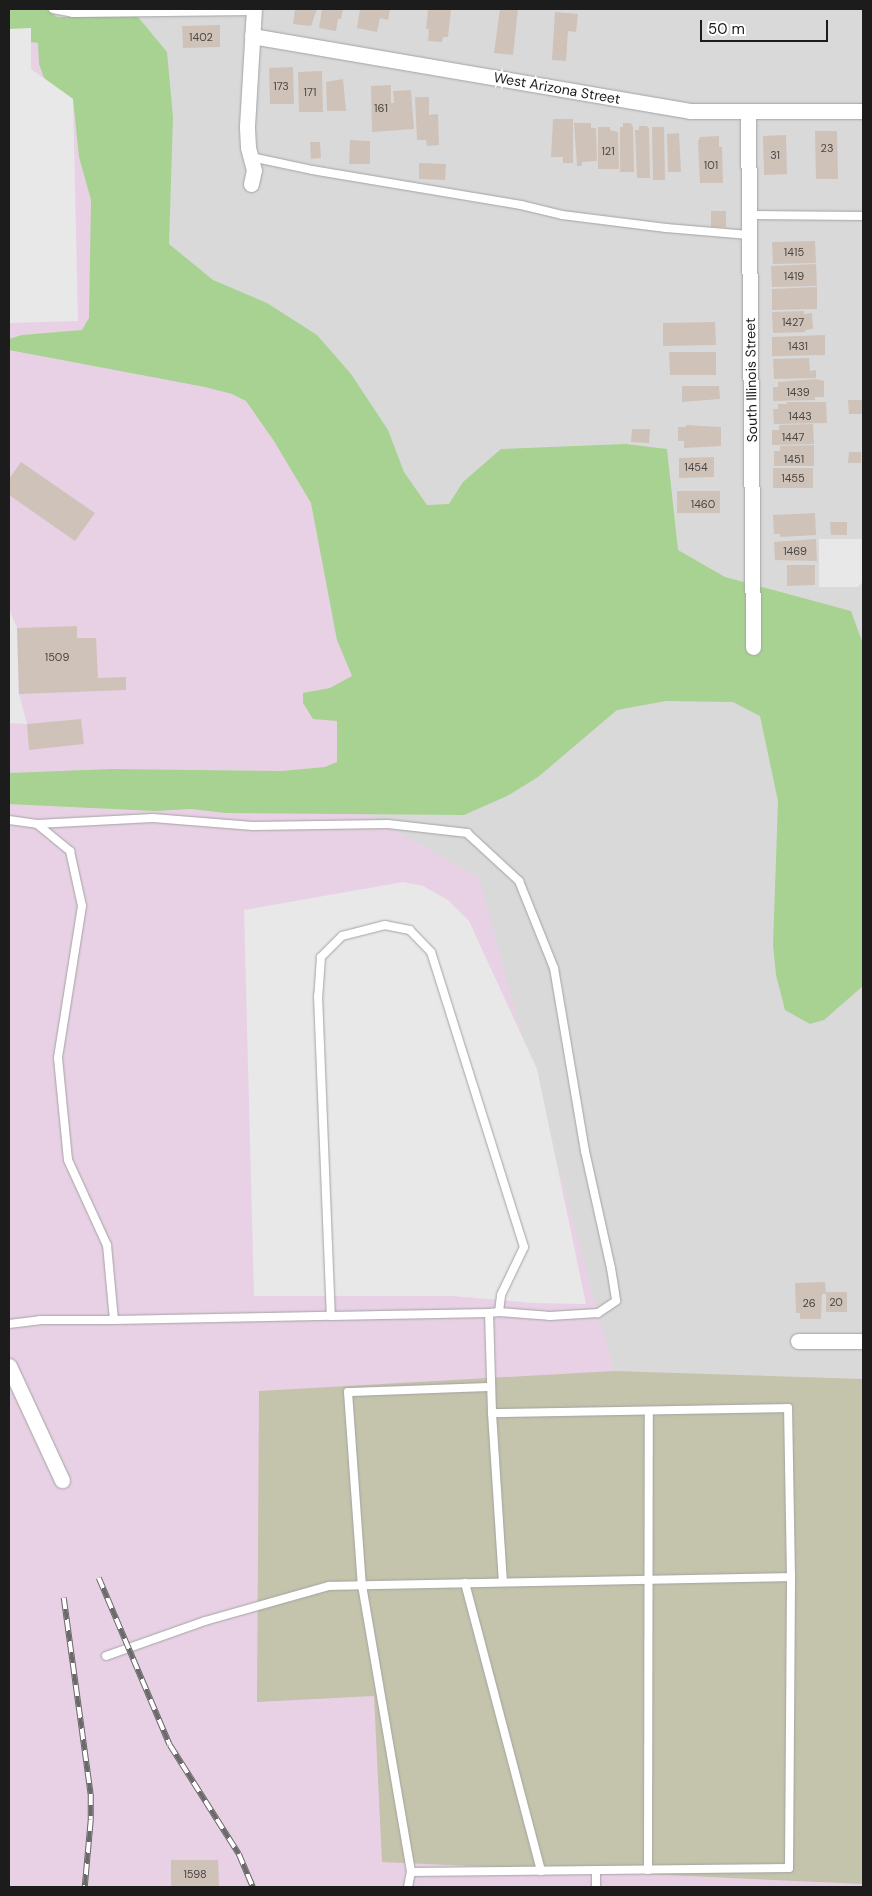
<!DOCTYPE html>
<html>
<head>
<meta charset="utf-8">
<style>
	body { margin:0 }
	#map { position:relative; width:872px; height:1896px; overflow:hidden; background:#efe9e0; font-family:"DM Sans",sans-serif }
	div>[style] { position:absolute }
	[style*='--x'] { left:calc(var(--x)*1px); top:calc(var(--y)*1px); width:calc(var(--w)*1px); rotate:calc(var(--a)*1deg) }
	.residential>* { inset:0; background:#dad9d9 }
	.industrial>* { inset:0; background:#e9d1e5 }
	.construction>* { inset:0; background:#c4c3ab }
	.forest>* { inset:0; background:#a7d291 }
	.parking>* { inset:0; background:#e8e8e8 }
	.building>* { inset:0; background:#cfc2b9 }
	.roads { filter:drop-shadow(0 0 1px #a3a3a3) drop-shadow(0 0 1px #a3a3a3) }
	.service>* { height:8px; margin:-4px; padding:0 4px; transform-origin:4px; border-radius:4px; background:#fff }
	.minor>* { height:15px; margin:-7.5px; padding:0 7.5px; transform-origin:7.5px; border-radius:7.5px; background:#fff }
	.rail>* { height:5.5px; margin-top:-2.75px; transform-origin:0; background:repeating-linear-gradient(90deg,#fff 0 11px,#6a6a6a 0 22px); box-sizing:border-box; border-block:1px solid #6a6a6a }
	span { translate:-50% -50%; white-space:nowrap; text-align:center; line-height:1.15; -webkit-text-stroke:4px #fff; paint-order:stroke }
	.number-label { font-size:11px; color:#494643 }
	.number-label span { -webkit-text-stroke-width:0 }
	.street-label { font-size:14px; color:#1c1c1c }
	.frame { position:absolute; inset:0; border:10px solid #1c1c1c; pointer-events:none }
	.scale { position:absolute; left:700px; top:20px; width:128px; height:22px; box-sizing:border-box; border:2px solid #1c1c1c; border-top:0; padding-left:6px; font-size:15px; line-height:18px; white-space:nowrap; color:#1c1c1c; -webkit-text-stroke:4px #fff; paint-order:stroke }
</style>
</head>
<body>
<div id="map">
	<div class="residential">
		<div style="clip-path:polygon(9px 9px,863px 9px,863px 1887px,9px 1887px)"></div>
	</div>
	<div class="industrial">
		<div style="clip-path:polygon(9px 39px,39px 43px,39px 64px,44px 78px,73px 99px,79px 157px,91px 200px,91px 302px,89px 318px,82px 330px,22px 335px,9px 339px)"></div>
		<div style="clip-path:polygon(9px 350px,205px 387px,232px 394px,246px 401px,274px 441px,311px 503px,337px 640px,353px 676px,330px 688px,303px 693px,313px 719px,337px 721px,337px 762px,325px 767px,282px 771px,112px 769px,9px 773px)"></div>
		<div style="clip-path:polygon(9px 804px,155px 811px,191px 809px,226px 813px,367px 814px,479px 878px,614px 1371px,863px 1379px,863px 1887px,9px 1887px)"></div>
	</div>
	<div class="construction">
		<div style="clip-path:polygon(614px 1371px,863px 1379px,863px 1884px,382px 1862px,374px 1696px,257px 1702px,259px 1391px)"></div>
	</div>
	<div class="forest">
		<div style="clip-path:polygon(9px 9px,47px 9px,57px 17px,138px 17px,167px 52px,173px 117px,169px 244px,213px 280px,267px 303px,317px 335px,351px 374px,388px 430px,404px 472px,427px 505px,449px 504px,463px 482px,501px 449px,625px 444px,667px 449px,678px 550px,725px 577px,851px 611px,863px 644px,863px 986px,824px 1020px,810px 1024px,785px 1010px,776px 975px,773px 945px,778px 801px,760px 716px,733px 702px,666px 701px,617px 710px,538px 777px,507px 796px,464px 815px,226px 813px,191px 809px,155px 811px,9px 804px,9px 773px,112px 769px,282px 771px,325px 767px,337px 762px,337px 721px,313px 719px,303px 703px,303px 693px,330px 688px,352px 676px,337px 640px,311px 503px,274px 441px,246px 401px,232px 394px,205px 387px,9px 350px,9px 339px,22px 335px,82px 330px,89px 318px,91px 200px,79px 157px,73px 99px,44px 78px,39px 64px,38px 43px,9px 39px)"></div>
	</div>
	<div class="parking">
		<div style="clip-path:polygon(31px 28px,31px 69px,73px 99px,78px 321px,9px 323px,9px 29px)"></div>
		<div style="clip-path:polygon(819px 539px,863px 539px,863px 581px,858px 587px,819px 587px)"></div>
		<div style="clip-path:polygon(9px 609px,17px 628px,19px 694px,27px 724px,9px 723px)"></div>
		<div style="clip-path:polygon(403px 882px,423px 886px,448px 900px,469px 921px,537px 1069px,586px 1304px,533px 1303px,452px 1296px,254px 1296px,244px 910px)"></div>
	</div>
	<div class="building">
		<div style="clip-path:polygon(295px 9px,317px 9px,311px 26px,293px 24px)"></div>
		<div style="clip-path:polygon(322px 9px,343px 9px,341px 19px,338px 19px,336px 31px,319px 28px)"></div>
		<div style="clip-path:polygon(360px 9px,390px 10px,388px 20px,380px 18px,377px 32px,357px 28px)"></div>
		<div style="clip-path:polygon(428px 9px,451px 9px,448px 37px,443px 37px,442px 42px,428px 41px,429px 29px,426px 29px)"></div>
		<div style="clip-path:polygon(500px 9px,518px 9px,513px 55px,494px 53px)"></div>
		<div style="clip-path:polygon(555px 12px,578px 14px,576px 32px,568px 31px,566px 61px,552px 60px)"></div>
		<div style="clip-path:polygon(220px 25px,220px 47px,183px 48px,182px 26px)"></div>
		<div style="clip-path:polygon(293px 67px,294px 104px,270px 104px,269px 68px)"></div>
		<div style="clip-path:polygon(322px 71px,323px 112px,299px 112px,298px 72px)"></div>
		<div style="clip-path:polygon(343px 79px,346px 111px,327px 111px,326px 82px)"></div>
		<div style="clip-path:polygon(391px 85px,391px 103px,394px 103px,393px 91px,411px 90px,414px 129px,372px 132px,371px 86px)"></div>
		<div style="clip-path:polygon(415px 97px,429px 97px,429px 115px,438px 114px,439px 145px,427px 146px,426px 140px,417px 140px)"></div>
		<div style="clip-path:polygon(553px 119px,573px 119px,573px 163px,563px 163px,563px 157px,551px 157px)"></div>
		<div style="clip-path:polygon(574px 123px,591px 123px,591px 128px,596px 128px,597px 161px,582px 162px,582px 166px,577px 166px)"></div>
		<div style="clip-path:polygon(623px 123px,631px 123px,633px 127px,634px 172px,620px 172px,620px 127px,623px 127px)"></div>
		<div style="clip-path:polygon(639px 126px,647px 126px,649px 129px,650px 178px,637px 178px,635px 130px,639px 130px)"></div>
		<div style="clip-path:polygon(598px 127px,610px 127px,610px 130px,618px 132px,619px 169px,598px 169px)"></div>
		<div style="clip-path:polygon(652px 127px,664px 127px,665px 180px,653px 180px)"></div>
		<div style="clip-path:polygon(815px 131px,837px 131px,838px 179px,816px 179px)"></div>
		<div style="clip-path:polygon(679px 133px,681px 172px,668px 172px,667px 134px)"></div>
		<div style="clip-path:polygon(786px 135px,787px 174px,764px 175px,763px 136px)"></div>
		<div style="clip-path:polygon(719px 136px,719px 147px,722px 147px,723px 183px,700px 183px,698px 142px,700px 137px)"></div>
		<div style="clip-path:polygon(350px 140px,370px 141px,370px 164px,349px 164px)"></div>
		<div style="clip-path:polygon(310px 142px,320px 142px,321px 158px,311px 159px)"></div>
		<div style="clip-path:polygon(419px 163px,446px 164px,445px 180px,419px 179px)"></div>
		<div style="clip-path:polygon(711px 211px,726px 211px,726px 227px,711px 227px)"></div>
		<div style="clip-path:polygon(815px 241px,816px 263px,773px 264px,772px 242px)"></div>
		<div style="clip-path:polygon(816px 264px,817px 286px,772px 287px,771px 266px)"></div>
		<div style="clip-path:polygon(817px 287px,817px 309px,772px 310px,772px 289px)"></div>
		<div style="clip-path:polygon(804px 311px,804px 314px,812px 313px,813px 329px,805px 330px,805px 332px,773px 333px,772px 312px)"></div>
		<div style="clip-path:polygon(715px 322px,716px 345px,663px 346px,663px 323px)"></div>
		<div style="clip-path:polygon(825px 335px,825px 355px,772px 356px,772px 337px)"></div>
		<div style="clip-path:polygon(669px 352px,716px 352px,716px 375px,670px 375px)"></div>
		<div style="clip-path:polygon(809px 358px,810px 371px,816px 370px,816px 378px,774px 379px,773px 359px)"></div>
		<div style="clip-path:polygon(816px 379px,824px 381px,824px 397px,815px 397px,815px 400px,773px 401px,773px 387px,778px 387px,778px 382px)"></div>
		<div style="clip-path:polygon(682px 386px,719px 386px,720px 399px,682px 402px)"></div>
		<div style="clip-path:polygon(848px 400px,863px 400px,863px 414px,849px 414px)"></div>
		<div style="clip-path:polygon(787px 402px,826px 402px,827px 423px,774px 424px,773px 409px,778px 409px,778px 404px,787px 404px)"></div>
		<div style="clip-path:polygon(813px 424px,814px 444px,772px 445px,772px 430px,779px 430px,779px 425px)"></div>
		<div style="clip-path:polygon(686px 425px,721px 427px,721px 446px,684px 448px,684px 441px,678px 441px,678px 427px,686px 427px)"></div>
		<div style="clip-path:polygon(632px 429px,650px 429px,649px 443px,631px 442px)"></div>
		<div style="clip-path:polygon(814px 445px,814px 466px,774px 466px,774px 451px,780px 451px,780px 446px)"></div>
		<div style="clip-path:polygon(849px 452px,861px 452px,861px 463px,848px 463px)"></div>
		<div style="clip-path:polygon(714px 457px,714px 477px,679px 478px,679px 458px)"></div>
		<div style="clip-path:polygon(21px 462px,95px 513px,75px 541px,9px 495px,9px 479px)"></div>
		<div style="clip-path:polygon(773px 468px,813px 468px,813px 488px,773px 488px)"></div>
		<div style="clip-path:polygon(677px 491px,720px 491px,720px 513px,677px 513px)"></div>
		<div style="clip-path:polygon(815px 513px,816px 535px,780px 537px,780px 534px,774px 534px,773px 515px)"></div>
		<div style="clip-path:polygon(830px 522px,847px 522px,847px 535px,831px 535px)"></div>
		<div style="clip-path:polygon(816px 539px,817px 561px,775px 560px,774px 542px)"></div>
		<div style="clip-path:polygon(787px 565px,815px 565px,815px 585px,787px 586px)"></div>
		<div style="clip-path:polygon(77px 626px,77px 638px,96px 638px,98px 678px,126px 677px,126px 690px,19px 694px,17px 628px)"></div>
		<div style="clip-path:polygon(81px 719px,84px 744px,29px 750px,27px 724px)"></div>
		<div style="clip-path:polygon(825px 1282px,826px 1294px,822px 1294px,821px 1319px,800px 1319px,800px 1313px,796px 1313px,795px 1283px)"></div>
		<div style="clip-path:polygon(826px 1292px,847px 1292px,847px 1312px,826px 1312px)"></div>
		<div style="clip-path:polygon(171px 1860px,218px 1860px,219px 1887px,171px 1887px)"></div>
	</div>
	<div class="roads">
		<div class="service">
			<div style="--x:53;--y:9;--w:20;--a:11"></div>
			<div style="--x:73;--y:13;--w:181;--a:-0.6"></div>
			<div style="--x:251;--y:157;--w:62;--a:12"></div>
			<div style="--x:312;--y:170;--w:212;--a:9.5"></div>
			<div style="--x:521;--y:205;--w:42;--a:13.7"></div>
			<div style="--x:562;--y:215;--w:105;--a:7.1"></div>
			<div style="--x:666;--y:228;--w:83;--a:4.8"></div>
			<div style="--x:749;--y:215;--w:114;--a:0.5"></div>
			<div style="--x:9;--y:820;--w:28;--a:8"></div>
			<div style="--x:37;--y:824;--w:43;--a:39.3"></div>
			<div style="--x:70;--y:851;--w:56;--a:77.7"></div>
			<div style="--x:82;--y:906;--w:154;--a:99"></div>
			<div style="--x:58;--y:1058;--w:102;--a:84.4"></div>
			<div style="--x:68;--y:1160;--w:94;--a:65.4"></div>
			<div style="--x:107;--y:1245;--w:75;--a:84.7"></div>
			<div style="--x:37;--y:824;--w:116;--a:-3"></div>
			<div style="--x:153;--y:818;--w:100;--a:4.6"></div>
			<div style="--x:253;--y:826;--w:135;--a:-0.8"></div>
			<div style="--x:388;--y:824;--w:80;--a:6.5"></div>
			<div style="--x:467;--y:833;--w:71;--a:42.7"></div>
			<div style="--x:519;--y:881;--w:94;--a:68.1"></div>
			<div style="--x:554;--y:968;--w:186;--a:80.4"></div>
			<div style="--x:585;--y:1151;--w:120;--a:77.5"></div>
			<div style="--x:611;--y:1268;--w:33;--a:81"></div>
			<div style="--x:616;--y:1301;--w:22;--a:146"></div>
			<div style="--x:598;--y:1313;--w:48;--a:176.4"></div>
			<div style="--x:550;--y:1316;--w:51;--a:-175.5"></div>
			<div style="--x:9;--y:1324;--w:31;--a:-7"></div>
			<div style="--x:40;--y:1320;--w:74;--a:0"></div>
			<div style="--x:114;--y:1320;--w:217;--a:-1.1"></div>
			<div style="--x:331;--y:1316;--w:158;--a:-1.1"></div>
			<div style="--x:489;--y:1313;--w:10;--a:-6"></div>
			<div style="--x:499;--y:1312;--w:17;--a:-83"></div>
			<div style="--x:501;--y:1295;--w:53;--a:-64.4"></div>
			<div style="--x:524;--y:1247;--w:309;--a:-107.5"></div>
			<div style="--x:431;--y:952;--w:30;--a:-134"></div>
			<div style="--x:410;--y:930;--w:25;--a:-169"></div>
			<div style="--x:385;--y:925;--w:44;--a:165.7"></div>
			<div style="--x:342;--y:936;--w:30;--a:135"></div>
			<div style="--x:321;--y:957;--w:39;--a:94"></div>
			<div style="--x:318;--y:996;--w:320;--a:87.7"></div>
			<div style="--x:491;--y:1387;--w:143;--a:178"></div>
			<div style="--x:348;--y:1392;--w:194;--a:85.9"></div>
			<div style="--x:362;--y:1585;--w:291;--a:80.3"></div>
			<div style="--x:411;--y:1872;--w:378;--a:-0.6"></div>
			<div style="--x:789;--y:1868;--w:291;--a:-89.6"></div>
			<div style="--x:492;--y:1413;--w:169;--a:86.3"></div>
			<div style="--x:465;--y:1583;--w:298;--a:75.2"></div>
			<div style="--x:106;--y:1656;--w:105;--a:-19.5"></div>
			<div style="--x:205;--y:1621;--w:129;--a:-15.8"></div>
			<div style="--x:329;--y:1586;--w:462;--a:-1.1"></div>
			<div style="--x:791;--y:1577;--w:169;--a:-91"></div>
			<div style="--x:788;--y:1408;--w:296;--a:179"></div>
			<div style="--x:492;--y:1413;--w:100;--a:-91.7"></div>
			<div style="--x:648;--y:1870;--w:459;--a:-89.9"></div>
			<div style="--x:408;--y:1887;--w:15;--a:-79"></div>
			<div style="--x:596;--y:1887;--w:17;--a:-90"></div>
		</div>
		<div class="minor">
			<div style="--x:252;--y:36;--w:444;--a:9.7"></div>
			<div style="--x:690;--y:111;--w:173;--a:0"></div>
			<div style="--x:748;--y:113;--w:534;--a:89.46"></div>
			<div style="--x:251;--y:184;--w:14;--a:-78"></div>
			<div style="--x:254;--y:170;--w:24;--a:-105"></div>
			<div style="--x:248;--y:147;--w:21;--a:-93"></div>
			<div style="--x:247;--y:126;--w:117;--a:-86.6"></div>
			<div style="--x:798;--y:1341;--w:65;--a:0"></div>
			<div style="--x:9;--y:1366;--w:126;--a:65.1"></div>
		</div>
	</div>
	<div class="rail">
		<div style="--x:99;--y:1578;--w:181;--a:67"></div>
		<div style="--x:170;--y:1745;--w:129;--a:57.7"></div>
		<div style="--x:239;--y:1854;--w:36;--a:67"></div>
		<div style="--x:64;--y:1598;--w:198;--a:82.2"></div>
		<div style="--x:91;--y:1794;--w:26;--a:90"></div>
		<div style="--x:91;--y:1820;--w:67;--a:95.1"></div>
	</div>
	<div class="number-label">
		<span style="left:201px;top:37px">1402</span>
		<span style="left:281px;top:86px">173</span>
		<span style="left:310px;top:92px">171</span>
		<span style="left:381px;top:108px">161</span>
		<span style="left:827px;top:148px">23</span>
		<span style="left:608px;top:151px">121</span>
		<span style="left:775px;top:155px">31</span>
		<span style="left:711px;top:165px">101</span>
		<span style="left:794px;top:252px">1415</span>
		<span style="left:794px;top:276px">1419</span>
		<span style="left:793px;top:322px">1427</span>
		<span style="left:798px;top:346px">1431</span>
		<span style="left:798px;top:392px">1439</span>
		<span style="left:800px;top:416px">1443</span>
		<span style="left:793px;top:437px">1447</span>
		<span style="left:794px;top:459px">1451</span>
		<span style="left:696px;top:467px">1454</span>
		<span style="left:793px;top:478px">1455</span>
		<span style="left:703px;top:504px">1460</span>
		<span style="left:795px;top:551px">1469</span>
		<span style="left:57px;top:657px">1509</span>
		<span style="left:836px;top:1302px">20</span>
		<span style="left:809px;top:1303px">26</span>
		<span style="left:195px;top:1874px">1598</span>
	</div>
	<div class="street-label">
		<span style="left:557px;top:88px;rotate:10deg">West Arizona Street</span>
		<span style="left:751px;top:380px;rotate:-91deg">South Illinois Street</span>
	</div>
	<div class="frame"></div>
	<div class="scale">50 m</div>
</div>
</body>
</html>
